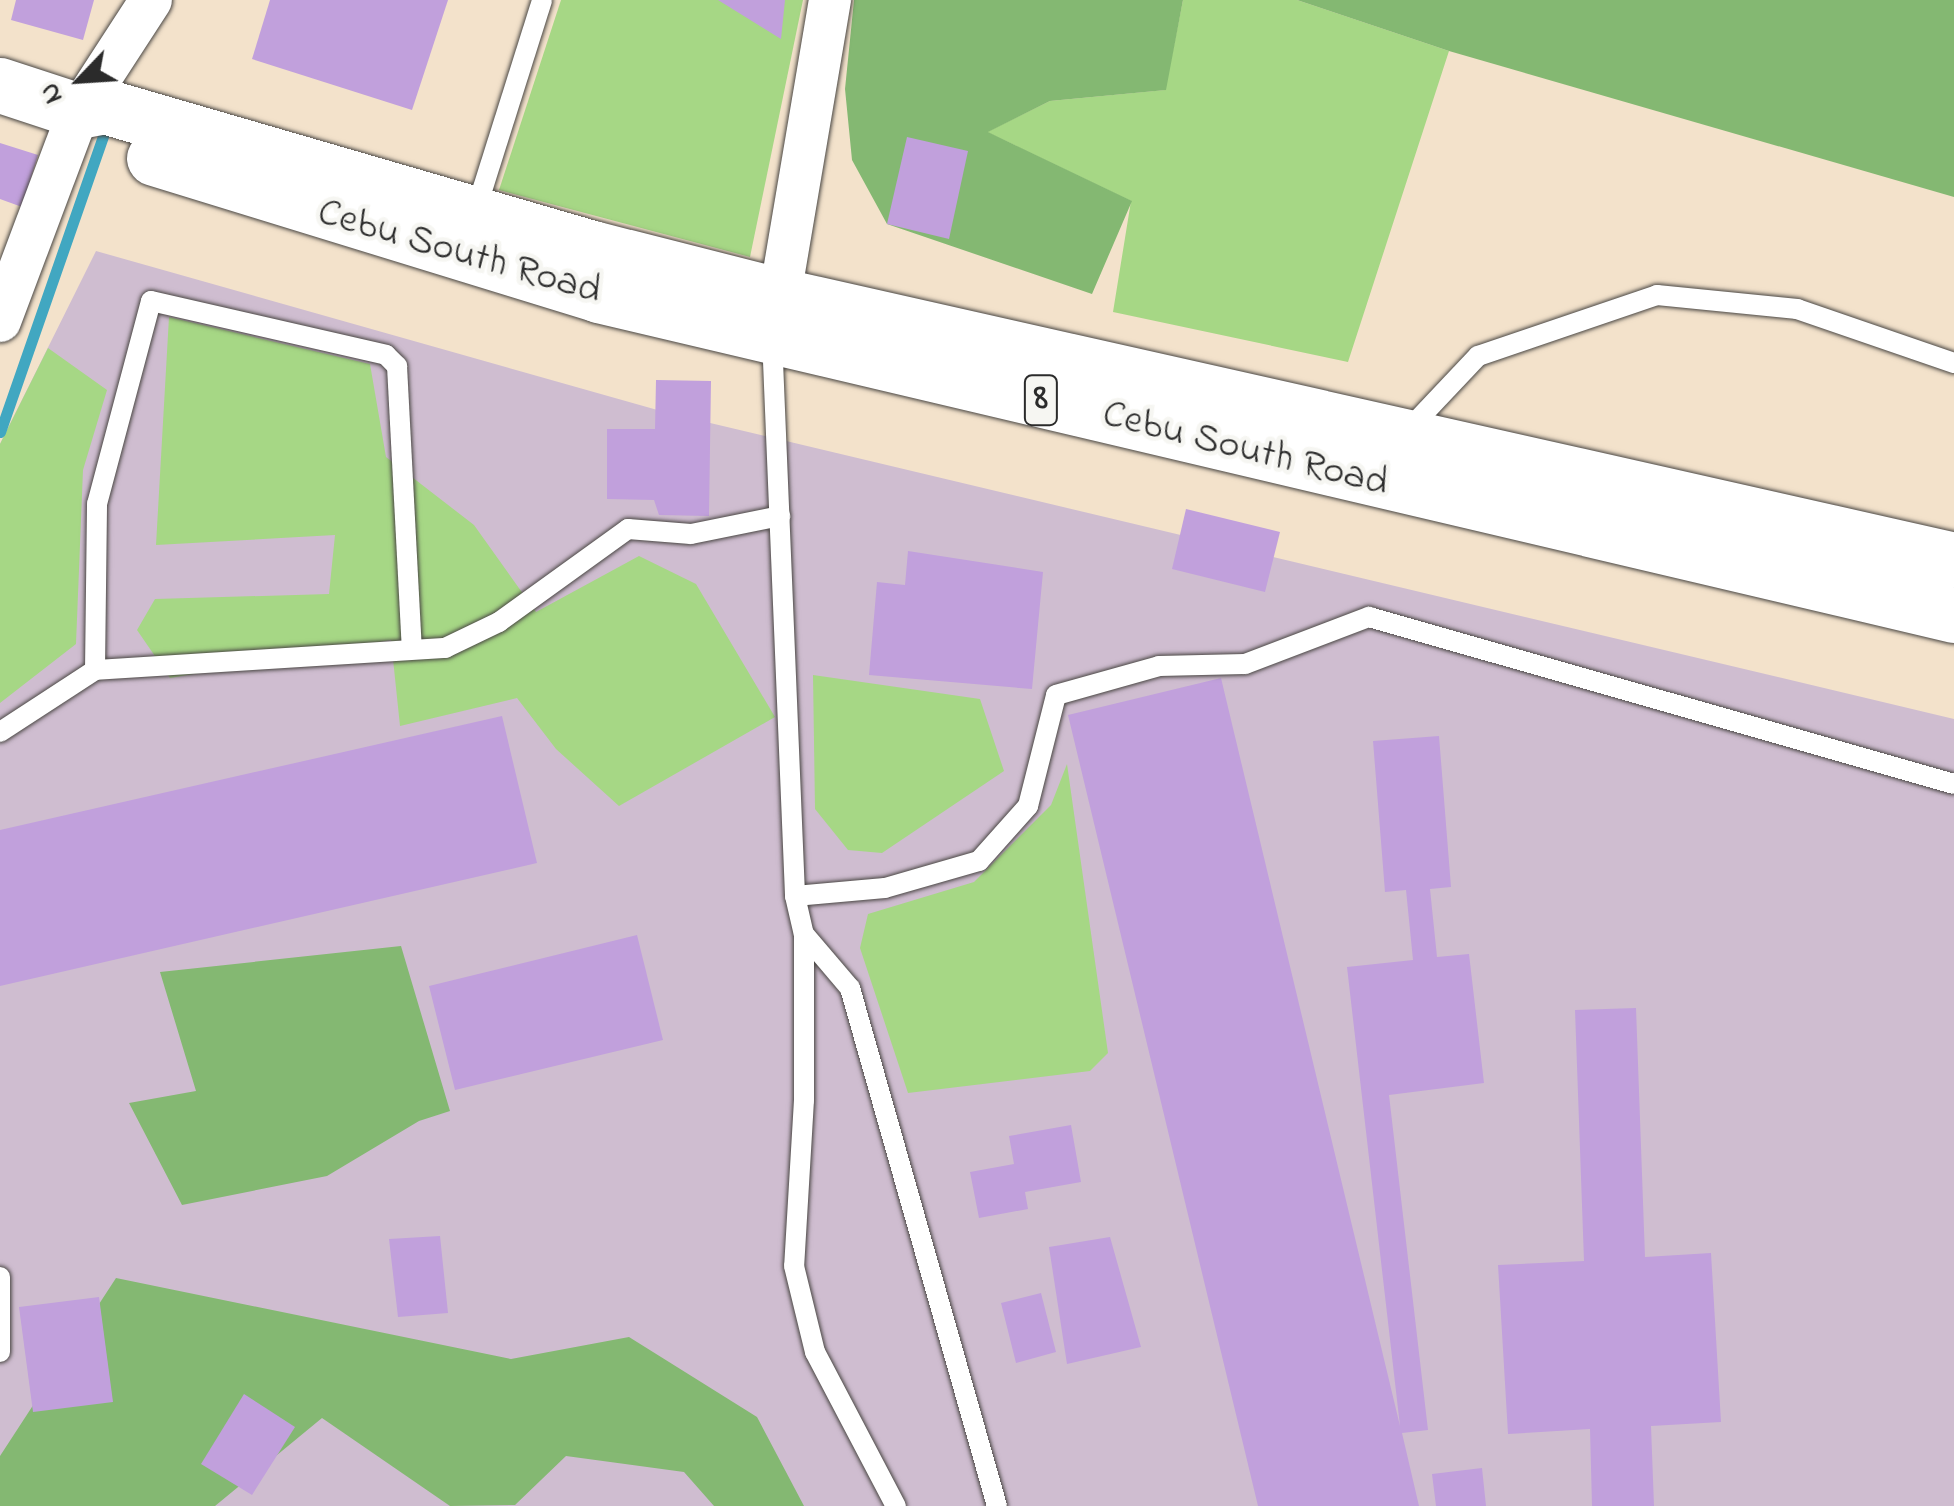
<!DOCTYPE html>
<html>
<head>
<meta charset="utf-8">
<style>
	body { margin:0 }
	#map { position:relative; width:1954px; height:1506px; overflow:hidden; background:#f3e2cb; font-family:"Indie Flower",sans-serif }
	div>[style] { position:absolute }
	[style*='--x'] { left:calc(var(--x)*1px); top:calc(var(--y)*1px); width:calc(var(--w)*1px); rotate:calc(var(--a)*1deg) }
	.industrial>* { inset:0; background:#cfbdd0 }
	.green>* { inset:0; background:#a6d785 }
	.forest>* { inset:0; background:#84b872 }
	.stream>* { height:11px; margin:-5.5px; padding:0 5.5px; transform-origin:5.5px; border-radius:5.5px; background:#41a7c1 }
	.building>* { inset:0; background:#c1a0dc }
	.roads { filter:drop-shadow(0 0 2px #494643) drop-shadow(0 0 2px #494643) }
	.lane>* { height:20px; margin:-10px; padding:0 10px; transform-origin:10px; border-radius:10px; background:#fff }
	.street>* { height:42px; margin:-21px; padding:0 21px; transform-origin:21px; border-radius:21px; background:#fff }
	.highway>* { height:55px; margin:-27.5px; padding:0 27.5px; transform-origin:27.5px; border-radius:27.5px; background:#fff }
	span { translate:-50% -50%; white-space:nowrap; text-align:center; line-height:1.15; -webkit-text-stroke:9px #f6f6f2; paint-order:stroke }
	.shield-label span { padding:2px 8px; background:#f6f6f2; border:2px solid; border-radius:8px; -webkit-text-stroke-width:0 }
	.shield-label { font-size:38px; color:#2b2b2b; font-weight:700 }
	.street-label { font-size:40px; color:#2b2b2b }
	.north { position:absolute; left:30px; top:30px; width:100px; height:100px; -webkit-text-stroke:8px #f6f6f2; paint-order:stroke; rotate:245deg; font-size:28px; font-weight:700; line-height:40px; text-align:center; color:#2b2b2b }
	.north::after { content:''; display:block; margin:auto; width:35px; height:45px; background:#2b2b2b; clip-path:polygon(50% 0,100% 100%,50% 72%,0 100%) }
</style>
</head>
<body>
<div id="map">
	<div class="industrial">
		<div style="clip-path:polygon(96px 251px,668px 413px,1954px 719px,1954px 1506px,0 1506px,0 444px)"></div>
	</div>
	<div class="green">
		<div style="clip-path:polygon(561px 0,803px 0,750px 257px,499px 190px)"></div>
		<div style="clip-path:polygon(1183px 0,1297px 0,1449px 51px,1348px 362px,1113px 312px,1131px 201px,987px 132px,1050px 101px,1165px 90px)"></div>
		<div style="clip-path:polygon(169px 317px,370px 364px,386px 457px,474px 525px,536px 612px,639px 556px,696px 584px,775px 717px,619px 806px,556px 749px,517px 698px,400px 726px,391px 640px,170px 678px,137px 630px,155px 599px,329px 594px,335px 535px,156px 545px)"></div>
		<div style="clip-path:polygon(48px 348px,107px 390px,83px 470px,76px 644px,0 703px,0 444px)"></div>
		<div style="clip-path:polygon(813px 675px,980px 699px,1004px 771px,882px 853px,848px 850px,815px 809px)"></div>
		<div style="clip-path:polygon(1067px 764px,1108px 1053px,1090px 1071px,908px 1093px,860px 948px,868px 914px,974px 882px,1051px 805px)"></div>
	</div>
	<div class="forest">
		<div style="clip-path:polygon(854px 0,1183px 0,1166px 90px,1050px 101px,988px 132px,1132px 201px,1092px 294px,887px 224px,852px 160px,845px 89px)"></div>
		<div style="clip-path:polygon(1297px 0,1954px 0,1954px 197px,1449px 51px)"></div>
		<div style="clip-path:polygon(401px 946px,450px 1111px,419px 1121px,327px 1176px,182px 1205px,129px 1103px,196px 1091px,160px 972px)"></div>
		<div style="clip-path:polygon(116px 1278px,511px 1359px,629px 1337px,757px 1417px,804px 1506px,714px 1506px,684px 1472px,566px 1456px,515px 1505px,450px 1506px,322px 1418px,215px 1506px,0 1506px,0 1456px)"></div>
	</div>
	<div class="stream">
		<div style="--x:0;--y:432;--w:326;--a:-70.8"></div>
	</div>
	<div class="building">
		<div style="clip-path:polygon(16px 0,94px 0,83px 40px,11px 20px)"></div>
		<div style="clip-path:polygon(270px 0,448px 0,412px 110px,252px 59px)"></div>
		<div style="clip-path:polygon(718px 0,785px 0,781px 39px)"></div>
		<div style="clip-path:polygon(907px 137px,968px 151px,949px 239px,887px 224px)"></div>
		<div style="clip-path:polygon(0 143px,38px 155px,22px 207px,0 199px)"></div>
		<div style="clip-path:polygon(656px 380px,711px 381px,709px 516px,659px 515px,654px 500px,607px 499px,607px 429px,655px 429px)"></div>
		<div style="clip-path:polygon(1186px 509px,1280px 532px,1265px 592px,1172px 569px)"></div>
		<div style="clip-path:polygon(908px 551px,1043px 572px,1032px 689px,869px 675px,877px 582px,905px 585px)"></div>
		<div style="clip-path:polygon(1221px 678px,1400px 1426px,1347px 967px,1413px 960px,1406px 890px,1385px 892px,1373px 741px,1439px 736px,1451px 887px,1430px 889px,1437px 957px,1469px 954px,1484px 1083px,1389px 1095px,1428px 1430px,1402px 1433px,1419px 1506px,1258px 1506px,1068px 715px)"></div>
		<div style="clip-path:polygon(502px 716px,537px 863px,0 986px,0 830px)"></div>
		<div style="clip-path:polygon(637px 935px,663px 1040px,455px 1090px,429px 986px)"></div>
		<div style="clip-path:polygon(1636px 1008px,1645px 1257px,1711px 1253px,1721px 1422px,1651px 1426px,1654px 1506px,1592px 1506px,1590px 1429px,1508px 1434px,1498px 1265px,1584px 1261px,1575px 1010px)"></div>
		<div style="clip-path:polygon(1071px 1125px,1081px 1182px,1025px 1192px,1028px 1209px,979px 1218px,970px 1172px,1014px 1164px,1009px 1136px)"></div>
		<div style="clip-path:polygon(440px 1236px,448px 1313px,398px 1317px,389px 1239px)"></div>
		<div style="clip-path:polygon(1110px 1237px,1141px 1347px,1067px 1364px,1049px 1247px)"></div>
		<div style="clip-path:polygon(1041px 1293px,1056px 1352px,1016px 1363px,1001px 1303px)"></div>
		<div style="clip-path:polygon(99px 1297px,113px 1402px,33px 1412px,19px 1307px)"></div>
		<div style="clip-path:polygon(244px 1394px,295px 1427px,252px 1495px,201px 1464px)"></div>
		<div style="clip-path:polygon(1482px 1468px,1486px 1506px,1436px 1506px,1432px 1474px)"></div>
	</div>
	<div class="roads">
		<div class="lane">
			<div style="--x:475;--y:213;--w:223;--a:-72.5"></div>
			<div style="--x:772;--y:337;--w:559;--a:87.64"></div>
			<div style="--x:795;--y:896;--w:39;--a:77"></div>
			<div style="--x:804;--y:934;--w:166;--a:90"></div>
			<div style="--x:804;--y:1100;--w:166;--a:93.4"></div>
			<div style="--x:794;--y:1266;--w:89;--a:76.3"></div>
			<div style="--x:815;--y:1352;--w:174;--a:62.3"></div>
			<div style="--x:1408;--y:430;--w:102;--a:-46.6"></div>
			<div style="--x:1478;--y:356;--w:189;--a:-18.8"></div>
			<div style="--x:1657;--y:295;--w:141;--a:5.7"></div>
			<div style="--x:1797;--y:309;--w:166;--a:19"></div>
			<div style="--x:95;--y:670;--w:166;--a:-89.3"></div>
			<div style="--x:97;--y:504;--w:210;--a:-75.1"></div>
			<div style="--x:151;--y:301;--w:241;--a:12.9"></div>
			<div style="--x:386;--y:355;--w:16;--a:45"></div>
			<div style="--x:397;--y:366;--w:283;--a:87"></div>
			<div style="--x:0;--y:732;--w:113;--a:-33.1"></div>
			<div style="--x:95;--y:670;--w:351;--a:-3.6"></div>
			<div style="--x:445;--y:648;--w:60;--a:-25.7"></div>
			<div style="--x:499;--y:622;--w:159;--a:-35.8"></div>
			<div style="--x:628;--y:529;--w:63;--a:4.5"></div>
			<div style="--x:691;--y:534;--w:91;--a:-11.4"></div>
			<div style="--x:795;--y:896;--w:90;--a:-5.1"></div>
			<div style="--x:885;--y:888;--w:98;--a:-16"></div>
			<div style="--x:979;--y:861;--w:74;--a:-48.3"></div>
			<div style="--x:1028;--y:806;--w:114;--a:-75.8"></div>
			<div style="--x:1056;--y:695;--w:107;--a:-15.7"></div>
			<div style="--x:1159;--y:666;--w:86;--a:-1.3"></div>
			<div style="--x:1245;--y:664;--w:133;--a:-20.8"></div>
			<div style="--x:1369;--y:617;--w:608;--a:15.93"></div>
			<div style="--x:804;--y:934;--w:71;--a:49.6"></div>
			<div style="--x:850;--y:988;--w:538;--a:74.16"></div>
			<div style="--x:0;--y:1277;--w:75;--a:90"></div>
		</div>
		<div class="street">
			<div style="--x:0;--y:321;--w:224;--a:-69.4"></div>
			<div style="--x:79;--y:111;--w:132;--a:-57"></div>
			<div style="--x:775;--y:325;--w:330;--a:-80.4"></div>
		</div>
		<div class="highway">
			<div style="--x:0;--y:85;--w:83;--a:18.2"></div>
			<div style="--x:79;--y:111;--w:25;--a:-11"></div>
			<div style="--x:104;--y:106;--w:508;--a:16.22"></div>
			<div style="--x:592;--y:248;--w:196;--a:14.2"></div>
			<div style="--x:782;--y:296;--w:1201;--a:12.69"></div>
			<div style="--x:154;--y:158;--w:465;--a:17.1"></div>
			<div style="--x:598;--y:295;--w:1393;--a:13.28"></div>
		</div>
	</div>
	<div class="shield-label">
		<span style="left:1041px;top:400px">8</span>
	</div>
	<div class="street-label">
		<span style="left:459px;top:253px;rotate:16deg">Cebu South Road</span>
		<span style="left:1245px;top:450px;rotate:14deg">Cebu South Road</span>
	</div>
	<div class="north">N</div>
</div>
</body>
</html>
